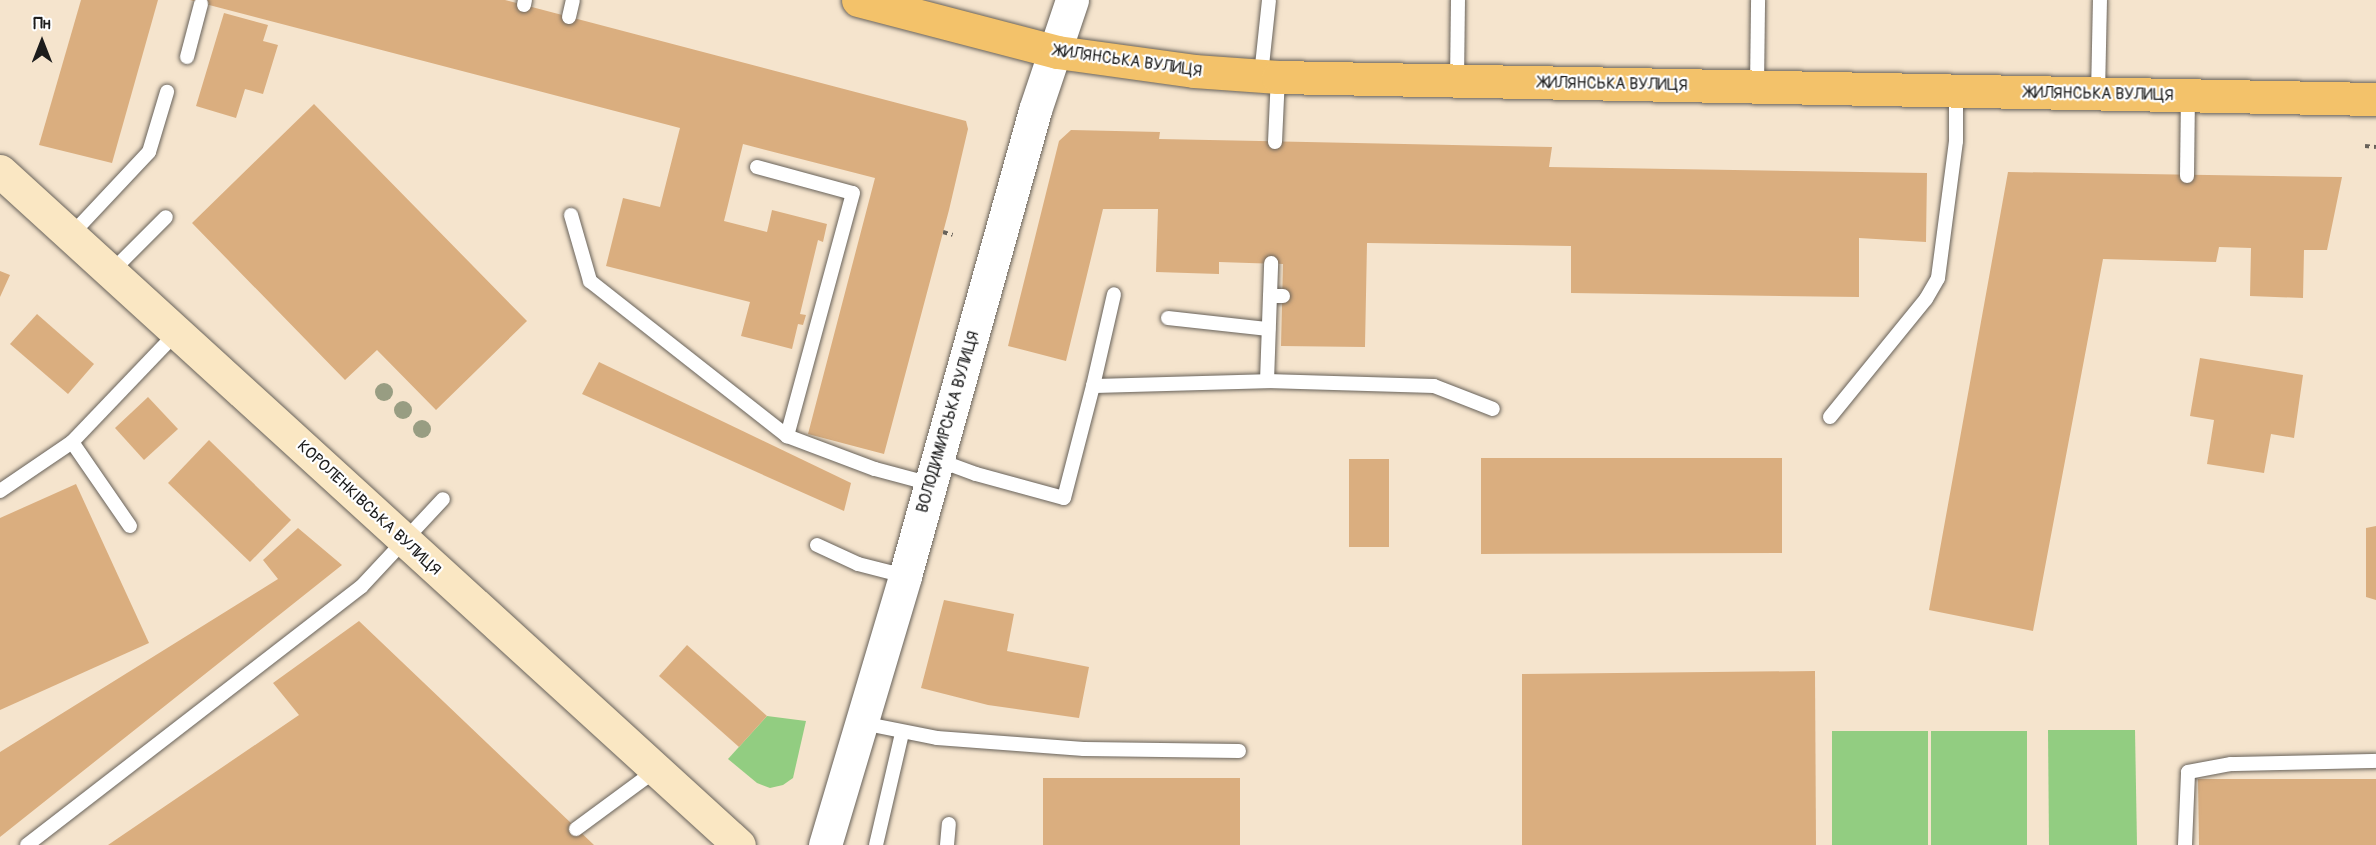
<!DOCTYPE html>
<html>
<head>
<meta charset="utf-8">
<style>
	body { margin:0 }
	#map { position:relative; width:2376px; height:845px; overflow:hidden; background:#f5e4cd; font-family:Pangolin,sans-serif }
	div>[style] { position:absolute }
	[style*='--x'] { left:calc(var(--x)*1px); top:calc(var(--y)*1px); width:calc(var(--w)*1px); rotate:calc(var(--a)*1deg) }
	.green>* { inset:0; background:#92cd81 }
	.building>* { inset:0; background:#daae7f }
	.path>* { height:4px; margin-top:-2px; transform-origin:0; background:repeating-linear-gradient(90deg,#68625a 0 4.5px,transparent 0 9px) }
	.roads { filter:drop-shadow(0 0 2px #68625a) drop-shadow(0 0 2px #68625a) }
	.service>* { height:14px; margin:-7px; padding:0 7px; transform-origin:7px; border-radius:7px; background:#fff }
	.tertiary>* { height:33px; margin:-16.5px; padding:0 16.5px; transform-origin:16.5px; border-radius:16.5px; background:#fff }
	.secondary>* { height:33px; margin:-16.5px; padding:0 16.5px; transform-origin:16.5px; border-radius:16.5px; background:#fae7c3 }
	.primary>* { height:33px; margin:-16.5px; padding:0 16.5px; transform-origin:16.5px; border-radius:16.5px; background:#f3c26a }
	.trees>* { width:18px; height:18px; margin:-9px; border-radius:50%; background:#989d82 }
	span { translate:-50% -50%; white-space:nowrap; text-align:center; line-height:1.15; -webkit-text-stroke:4.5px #fff; paint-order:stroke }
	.street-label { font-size:16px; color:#1c1c1c }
	.north { position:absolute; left:12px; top:12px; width:60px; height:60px; -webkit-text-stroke:4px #fff; paint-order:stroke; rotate:0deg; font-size:16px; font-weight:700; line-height:24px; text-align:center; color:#1c1c1c }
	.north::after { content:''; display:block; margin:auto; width:21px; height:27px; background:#1c1c1c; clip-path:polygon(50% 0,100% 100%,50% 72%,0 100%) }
</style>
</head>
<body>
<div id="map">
	<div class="green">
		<div style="clip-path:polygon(767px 716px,806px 721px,793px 778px,783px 785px,770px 788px,757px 783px,728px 759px)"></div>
		<div style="clip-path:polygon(2048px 730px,2135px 730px,2137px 845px,2049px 845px)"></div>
		<div style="clip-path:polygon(1832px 731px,1928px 731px,1928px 845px,1832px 845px)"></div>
		<div style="clip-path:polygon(1931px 731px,2027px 731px,2027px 845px,1931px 845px)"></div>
	</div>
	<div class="building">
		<div style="clip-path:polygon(81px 0,158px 0,112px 163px,39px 145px)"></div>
		<div style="clip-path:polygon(190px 0,505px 0,966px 121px,968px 129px,949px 210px,884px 454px,808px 434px,875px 178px,743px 144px,724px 221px,767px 232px,772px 210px,827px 224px,823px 242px,818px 240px,800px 314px,806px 315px,803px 325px,798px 324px,792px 349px,741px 336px,750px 302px,606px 266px,623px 198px,660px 207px,680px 128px)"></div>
		<div style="clip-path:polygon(224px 13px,268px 25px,263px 41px,278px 45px,263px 94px,245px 89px,236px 118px,196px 106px)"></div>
		<div style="clip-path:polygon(314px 104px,527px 321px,436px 410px,377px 350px,345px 380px,192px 223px)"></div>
		<div style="clip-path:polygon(1071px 130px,1160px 132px,1159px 139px,1552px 147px,1549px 167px,1927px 173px,1926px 242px,1859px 238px,1859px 297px,1571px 293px,1571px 246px,1367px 243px,1365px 347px,1281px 346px,1283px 264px,1219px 262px,1219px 274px,1156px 272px,1158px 209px,1103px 209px,1066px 361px,1008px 346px,1059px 141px)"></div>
		<div style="clip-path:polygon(2008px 172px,2342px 177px,2327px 250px,2304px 250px,2303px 298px,2250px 296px,2251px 248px,2219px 247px,2216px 262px,2103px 259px,2033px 631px,1929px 610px)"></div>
		<div style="clip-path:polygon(0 271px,10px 275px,0 297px)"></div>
		<div style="clip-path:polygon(37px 314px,94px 364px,68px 394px,10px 344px)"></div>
		<div style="clip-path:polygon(2200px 358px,2303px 375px,2294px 438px,2271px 434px,2264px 473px,2207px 464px,2214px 420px,2190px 416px)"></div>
		<div style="clip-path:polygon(599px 362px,851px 483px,844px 511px,582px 394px)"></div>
		<div style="clip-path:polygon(148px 397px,178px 429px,144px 460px,115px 428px)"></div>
		<div style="clip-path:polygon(209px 440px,291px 520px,250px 562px,168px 483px)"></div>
		<div style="clip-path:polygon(1481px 458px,1782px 458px,1782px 553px,1481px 554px)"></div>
		<div style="clip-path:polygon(1349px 459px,1389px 459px,1389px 547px,1349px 547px)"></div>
		<div style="clip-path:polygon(76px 484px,149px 643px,0 710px,0 518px)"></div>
		<div style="clip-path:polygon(2376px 526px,2376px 600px,2366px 597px,2366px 528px)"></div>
		<div style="clip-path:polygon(298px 528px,342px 565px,0 837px,0 752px,278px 579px,263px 560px)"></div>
		<div style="clip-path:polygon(944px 600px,1014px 614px,1007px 651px,1089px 667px,1079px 718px,988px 705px,921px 688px)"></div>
		<div style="clip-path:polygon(359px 621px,594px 845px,108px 845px,299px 715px,273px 683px)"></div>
		<div style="clip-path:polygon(687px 645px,767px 716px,739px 747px,659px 676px)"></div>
		<div style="clip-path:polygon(1815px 671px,1816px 845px,1522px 845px,1522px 674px)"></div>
		<div style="clip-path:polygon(1043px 778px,1240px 778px,1240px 845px,1043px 845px)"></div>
		<div style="clip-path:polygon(2198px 779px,2376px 779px,2376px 845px,2199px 845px)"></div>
	</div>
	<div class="path">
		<div style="--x:2365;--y:146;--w:11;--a:5"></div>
		<div style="--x:943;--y:232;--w:10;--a:17"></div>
	</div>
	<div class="roads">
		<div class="service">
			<div style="--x:524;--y:5;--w:5;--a:-79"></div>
			<div style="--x:569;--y:17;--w:17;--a:-77"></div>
			<div style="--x:187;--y:57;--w:55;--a:-75.2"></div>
			<div style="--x:1261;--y:75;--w:75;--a:-83.9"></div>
			<div style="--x:1457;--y:81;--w:81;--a:-89.3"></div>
			<div style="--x:1757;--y:87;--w:87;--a:-89.3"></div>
			<div style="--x:2098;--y:94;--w:94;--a:-88.8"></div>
			<div style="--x:1275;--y:142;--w:65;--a:-87.4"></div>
			<div style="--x:757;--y:167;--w:99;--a:15.2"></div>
			<div style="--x:853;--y:193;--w:252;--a:105.2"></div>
			<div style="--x:787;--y:436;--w:94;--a:20.6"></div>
			<div style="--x:875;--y:469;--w:58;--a:15"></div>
			<div style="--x:2187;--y:176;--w:80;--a:-89.3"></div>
			<div style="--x:571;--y:215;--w:69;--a:73.9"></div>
			<div style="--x:590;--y:281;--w:251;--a:38.2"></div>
			<div style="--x:71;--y:235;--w:114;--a:-46.8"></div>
			<div style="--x:149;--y:152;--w:63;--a:-73.3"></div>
			<div style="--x:112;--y:271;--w:76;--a:-45"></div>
			<div style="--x:1270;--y:296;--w:33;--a:-88"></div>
			<div style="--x:1168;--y:318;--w:101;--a:6.3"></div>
			<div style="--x:1267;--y:381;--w:167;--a:1.7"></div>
			<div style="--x:1434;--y:386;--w:63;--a:21.3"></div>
			<div style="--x:1093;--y:386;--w:94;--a:-77.1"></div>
			<div style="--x:1830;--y:417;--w:152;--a:-50.9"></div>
			<div style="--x:1926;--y:299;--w:24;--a:-60"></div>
			<div style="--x:1938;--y:278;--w:138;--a:-82.5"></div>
			<div style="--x:1956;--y:141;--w:50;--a:-90"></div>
			<div style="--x:72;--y:442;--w:102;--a:55.4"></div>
			<div style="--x:938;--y:460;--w:40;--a:20.2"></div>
			<div style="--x:976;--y:474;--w:91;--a:15.3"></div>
			<div style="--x:1064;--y:498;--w:116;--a:-75.5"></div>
			<div style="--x:1093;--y:386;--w:174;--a:-1.6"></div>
			<div style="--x:1267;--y:381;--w:85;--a:-88"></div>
			<div style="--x:1270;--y:296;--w:13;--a:0"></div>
			<div style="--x:0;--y:491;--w:87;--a:-34.2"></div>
			<div style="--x:72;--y:442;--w:153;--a:-46.3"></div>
			<div style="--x:817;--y:545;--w:45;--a:24.9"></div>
			<div style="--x:858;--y:564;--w:49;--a:14.3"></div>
			<div style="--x:862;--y:723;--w:76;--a:11.3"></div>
			<div style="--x:937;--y:738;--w:147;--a:4.3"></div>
			<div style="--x:1084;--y:749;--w:155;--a:0.7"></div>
			<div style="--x:576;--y:829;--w:99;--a:-36.4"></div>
			<div style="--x:27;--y:845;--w:422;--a:-37.7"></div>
			<div style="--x:361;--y:587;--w:120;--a:-47"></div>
			<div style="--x:876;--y:845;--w:115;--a:-76.9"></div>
			<div style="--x:947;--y:845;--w:21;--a:-85"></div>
			<div style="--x:2185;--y:845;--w:73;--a:-87.6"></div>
			<div style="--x:2188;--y:772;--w:44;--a:-10.5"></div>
			<div style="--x:2231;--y:764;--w:145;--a:-1.2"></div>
		</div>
		<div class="tertiary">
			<div style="--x:825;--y:845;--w:281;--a:-73.4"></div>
			<div style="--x:905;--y:576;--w:484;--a:-74.4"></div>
			<div style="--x:1035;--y:110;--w:116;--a:-71.4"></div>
		</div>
		<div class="secondary">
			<div style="--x:0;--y:171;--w:1000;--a:42.37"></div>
		</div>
		<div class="primary">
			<div style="--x:858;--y:0;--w:206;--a:14.6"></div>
			<div style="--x:1057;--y:52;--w:138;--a:7.9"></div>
			<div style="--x:1194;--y:71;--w:84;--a:4.1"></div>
			<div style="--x:1278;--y:77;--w:1098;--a:1.15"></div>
		</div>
	</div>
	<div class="trees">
		<div style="left:384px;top:392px"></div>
		<div style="left:403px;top:410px"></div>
		<div style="left:422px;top:429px"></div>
	</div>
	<div class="street-label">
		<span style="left:1128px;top:61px;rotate:8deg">ЖИЛЯНСЬКА ВУЛИЦЯ</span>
		<span style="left:1613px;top:84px;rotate:1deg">ЖИЛЯНСЬКА ВУЛИЦЯ</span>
		<span style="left:2099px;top:94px;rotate:1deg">ЖИЛЯНСЬКА ВУЛИЦЯ</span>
		<span style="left:948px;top:422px;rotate:-74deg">ВОЛОДИМИРСЬКА ВУЛИЦЯ</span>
		<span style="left:369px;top:508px;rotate:43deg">КОРОЛЕНКІВСЬКА ВУЛИЦЯ</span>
	</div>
	<div class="north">Пн</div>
</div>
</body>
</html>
